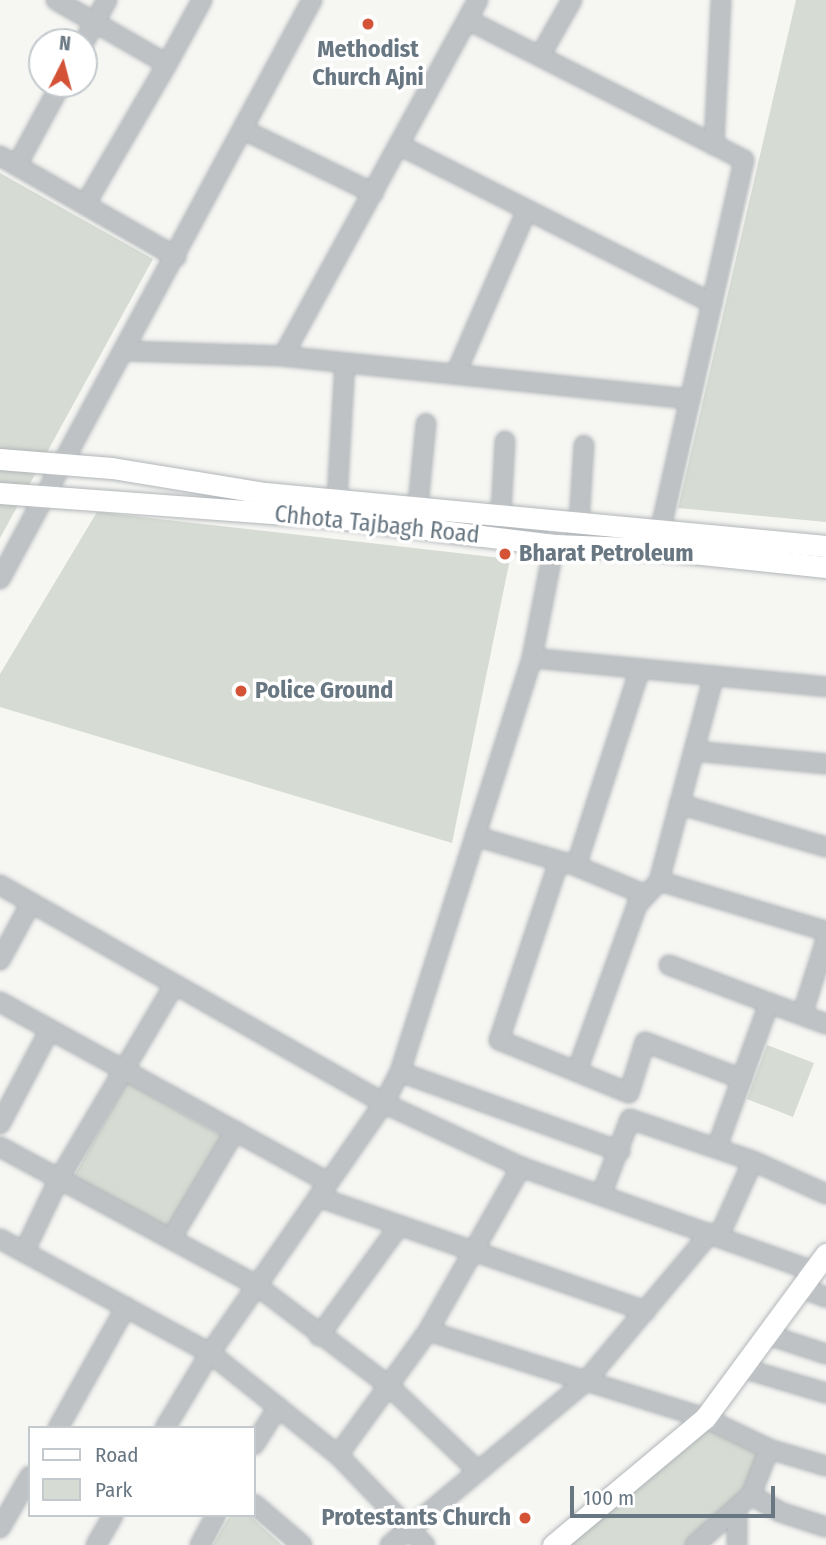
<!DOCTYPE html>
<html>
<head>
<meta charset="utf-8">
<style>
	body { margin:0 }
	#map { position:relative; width:826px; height:1545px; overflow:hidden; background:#f6f6f3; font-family:"Fira Sans Condensed",sans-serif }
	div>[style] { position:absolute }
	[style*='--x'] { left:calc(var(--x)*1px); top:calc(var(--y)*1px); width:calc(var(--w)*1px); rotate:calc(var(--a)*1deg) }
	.green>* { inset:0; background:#d6dbd3 }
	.roads { filter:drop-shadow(0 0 2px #b2b6b9) drop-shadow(0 0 2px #b2b6b9) }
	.minor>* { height:18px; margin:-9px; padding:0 9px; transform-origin:9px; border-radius:9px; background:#bec2c5 }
	.major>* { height:21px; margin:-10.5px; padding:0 10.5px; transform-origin:10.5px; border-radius:10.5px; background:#fff }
	.dots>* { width:19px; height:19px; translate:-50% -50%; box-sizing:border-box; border:4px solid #fff; border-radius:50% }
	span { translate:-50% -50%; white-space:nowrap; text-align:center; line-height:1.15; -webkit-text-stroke:7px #fff; paint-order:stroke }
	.poi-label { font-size:24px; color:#687782; font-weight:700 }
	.left { translate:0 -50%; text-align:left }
	.right { translate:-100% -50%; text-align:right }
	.street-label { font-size:24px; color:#687782 }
	.legend { position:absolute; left:28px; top:1426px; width:228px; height:91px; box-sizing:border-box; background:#fff; border:2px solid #c3c9cd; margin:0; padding:9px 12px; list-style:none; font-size:21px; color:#687782 }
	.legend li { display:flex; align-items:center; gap:14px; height:35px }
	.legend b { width:35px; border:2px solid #c3c9cd }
	.north { position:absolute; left:28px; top:28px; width:70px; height:70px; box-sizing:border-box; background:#fff; border:2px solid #c3c9cd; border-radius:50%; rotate:6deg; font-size:19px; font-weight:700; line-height:28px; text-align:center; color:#687782 }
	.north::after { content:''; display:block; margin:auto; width:24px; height:32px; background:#d45235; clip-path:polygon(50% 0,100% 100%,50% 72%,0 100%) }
	.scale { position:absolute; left:570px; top:1486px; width:205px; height:32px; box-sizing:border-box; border:4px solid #687782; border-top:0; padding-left:9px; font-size:21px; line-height:24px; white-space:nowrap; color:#687782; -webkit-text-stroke:5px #fff; paint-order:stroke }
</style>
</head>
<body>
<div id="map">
	<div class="green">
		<div style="clip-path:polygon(796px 0,826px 0,826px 522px,678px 508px)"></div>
		<div style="clip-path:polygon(0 173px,153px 259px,0 538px)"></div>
		<div style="clip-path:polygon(97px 512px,510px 559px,452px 843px,0 707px,0 674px)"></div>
		<div style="clip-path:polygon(767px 1045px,814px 1063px,793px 1117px,747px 1099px)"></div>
		<div style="clip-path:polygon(127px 1082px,224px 1137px,170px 1229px,73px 1178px)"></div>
		<div style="clip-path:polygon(706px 1424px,763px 1453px,746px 1493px,689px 1545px,565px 1545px)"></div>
		<div style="clip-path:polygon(230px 1515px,249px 1515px,282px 1545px,213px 1545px)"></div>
	</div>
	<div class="roads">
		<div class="minor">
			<div style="--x:56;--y:0;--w:128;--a:30"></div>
			<div style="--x:167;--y:64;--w:163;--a:120.2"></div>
			<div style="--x:468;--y:20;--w:309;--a:26.9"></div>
			<div style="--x:744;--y:160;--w:245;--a:102.7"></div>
			<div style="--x:690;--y:399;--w:409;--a:-174"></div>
			<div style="--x:283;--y:356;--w:406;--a:-61.3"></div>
			<div style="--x:84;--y:42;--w:48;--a:-61.3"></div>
			<div style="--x:540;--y:56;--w:64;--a:-60.3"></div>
			<div style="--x:167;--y:64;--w:73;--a:-61.3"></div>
			<div style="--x:244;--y:130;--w:144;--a:26"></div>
			<div style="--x:399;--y:145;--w:351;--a:26.8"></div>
			<div style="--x:714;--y:145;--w:145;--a:-87.2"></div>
			<div style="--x:0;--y:156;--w:203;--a:29.8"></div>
			<div style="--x:17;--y:165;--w:92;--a:-61.5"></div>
			<div style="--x:126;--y:351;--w:157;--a:1.8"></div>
			<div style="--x:456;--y:373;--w:178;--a:-66.5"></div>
			<div style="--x:337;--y:500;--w:137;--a:-86.7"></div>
			<div style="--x:418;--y:505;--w:82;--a:-84.4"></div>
			<div style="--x:501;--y:513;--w:72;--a:-86.8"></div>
			<div style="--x:579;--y:522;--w:77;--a:-86.3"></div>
			<div style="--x:660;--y:532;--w:136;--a:-77.3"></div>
			<div style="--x:0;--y:579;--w:658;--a:-61.68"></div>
			<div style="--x:532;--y:658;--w:295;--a:5.6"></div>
			<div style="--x:640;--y:669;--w:207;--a:108"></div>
			<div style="--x:576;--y:866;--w:76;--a:22.5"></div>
			<div style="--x:694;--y:751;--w:133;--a:5.6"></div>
			<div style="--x:679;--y:804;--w:153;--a:16.3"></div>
			<div style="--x:475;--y:836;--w:98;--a:16.6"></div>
			<div style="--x:559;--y:861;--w:189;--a:108.5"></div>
			<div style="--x:499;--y:1040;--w:140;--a:22.2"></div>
			<div style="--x:629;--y:1093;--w:53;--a:-72.6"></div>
			<div style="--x:645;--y:1042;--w:104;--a:20.9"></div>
			<div style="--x:659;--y:881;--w:174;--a:16.7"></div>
			<div style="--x:0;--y:885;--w:441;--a:29.6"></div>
			<div style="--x:383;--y:1103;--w:152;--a:24.9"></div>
			<div style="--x:521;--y:1167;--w:310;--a:19.6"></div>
			<div style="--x:0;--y:960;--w:65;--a:-61.5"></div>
			<div style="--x:669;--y:965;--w:107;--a:20.8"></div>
			<div style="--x:0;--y:1002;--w:374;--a:28.8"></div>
			<div style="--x:802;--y:1015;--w:79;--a:-72.3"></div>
			<div style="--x:577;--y:1071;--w:177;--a:-70.1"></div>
			<div style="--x:637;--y:905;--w:33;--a:-47"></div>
			<div style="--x:659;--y:881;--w:212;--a:-75"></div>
			<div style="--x:400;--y:1072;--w:234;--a:19.8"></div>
			<div style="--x:0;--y:1124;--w:107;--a:-62.2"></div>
			<div style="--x:0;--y:1147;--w:291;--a:28.3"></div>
			<div style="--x:256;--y:1285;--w:167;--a:37.2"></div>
			<div style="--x:389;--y:1386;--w:123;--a:43.7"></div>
			<div style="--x:717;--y:1147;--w:153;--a:-70.1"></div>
			<div style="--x:769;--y:1003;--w:61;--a:20.2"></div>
			<div style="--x:602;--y:1193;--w:79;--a:-69.3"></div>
			<div style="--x:630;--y:1119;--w:130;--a:18.9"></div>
			<div style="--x:753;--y:1161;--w:80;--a:24.3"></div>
			<div style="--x:318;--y:1197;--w:347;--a:19.2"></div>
			<div style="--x:719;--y:1236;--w:82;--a:-65.6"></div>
			<div style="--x:0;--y:1239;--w:239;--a:28.5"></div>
			<div style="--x:210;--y:1353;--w:164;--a:38.6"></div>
			<div style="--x:338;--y:1455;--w:153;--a:-54"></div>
			<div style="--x:428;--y:1331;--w:166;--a:17.6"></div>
			<div style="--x:586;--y:1381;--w:193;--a:-50"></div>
			<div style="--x:171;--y:1239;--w:126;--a:-59.3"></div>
			<div style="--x:24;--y:1252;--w:81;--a:-64.4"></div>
			<div style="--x:59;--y:1179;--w:226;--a:-59.3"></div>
			<div style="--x:802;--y:1288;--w:26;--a:21"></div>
			<div style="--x:428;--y:1331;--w:189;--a:-60.4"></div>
			<div style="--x:768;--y:1335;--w:61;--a:18.1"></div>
			<div style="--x:319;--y:1336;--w:136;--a:-54"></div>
			<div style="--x:742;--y:1368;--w:88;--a:16.6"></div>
			<div style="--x:58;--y:1428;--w:139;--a:-60.7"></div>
			<div style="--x:165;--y:1428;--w:87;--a:-59"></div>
			<div style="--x:210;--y:1353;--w:305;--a:-55.2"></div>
			<div style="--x:384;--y:1103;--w:35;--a:-63"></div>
			<div style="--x:400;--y:1072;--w:435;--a:-72.3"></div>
			<div style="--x:532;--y:658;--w:129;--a:-78.9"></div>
			<div style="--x:254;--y:1445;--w:45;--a:-57.7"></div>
			<div style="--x:769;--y:1449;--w:59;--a:16.6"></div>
			<div style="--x:338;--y:1455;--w:125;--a:46"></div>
			<div style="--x:254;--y:1504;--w:63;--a:40.5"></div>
			<div style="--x:0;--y:1528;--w:60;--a:-60"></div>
			<div style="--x:96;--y:1545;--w:34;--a:-60"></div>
			<div style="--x:200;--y:1545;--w:34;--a:-62"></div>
			<div style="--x:390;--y:1545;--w:256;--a:-39.9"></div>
			<div style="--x:586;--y:1381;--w:125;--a:17.3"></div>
			<div style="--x:705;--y:1418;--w:71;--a:25.8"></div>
			<div style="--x:769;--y:1449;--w:49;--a:111.4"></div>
			<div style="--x:751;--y:1495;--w:34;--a:30"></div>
			<div style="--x:780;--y:1512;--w:48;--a:18.1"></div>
			<div style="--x:695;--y:1545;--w:75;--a:-41.8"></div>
			<div style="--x:737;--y:1545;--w:37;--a:-90"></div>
		</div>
		<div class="major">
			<div style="--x:0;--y:459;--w:112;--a:4.6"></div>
			<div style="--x:112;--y:468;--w:155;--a:9.3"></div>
			<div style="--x:265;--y:493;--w:563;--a:5.4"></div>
			<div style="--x:0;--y:493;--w:331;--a:4.2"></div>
			<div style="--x:330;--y:517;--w:228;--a:7.1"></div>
			<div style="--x:556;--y:545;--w:98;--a:2.3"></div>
			<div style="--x:654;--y:549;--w:173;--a:6"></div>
			<div style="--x:553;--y:1545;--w:198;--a:-39.9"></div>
			<div style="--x:705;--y:1418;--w:204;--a:-53.6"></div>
		</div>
	</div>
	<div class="dots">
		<div style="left:368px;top:24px;background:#d45235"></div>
		<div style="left:505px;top:554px;background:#d45235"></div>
		<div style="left:241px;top:691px;background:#d45235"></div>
		<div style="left:525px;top:1518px;background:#d45235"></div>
	</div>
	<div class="poi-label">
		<span style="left:368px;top:64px">Methodist<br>Church Ajni</span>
		<span class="left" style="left:519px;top:554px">Bharat Petroleum</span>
		<span class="left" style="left:255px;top:691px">Police Ground</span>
		<span class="right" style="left:511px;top:1518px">Protestants Church</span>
	</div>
	<div class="street-label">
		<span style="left:377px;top:525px;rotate:6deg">Chhota Tajbagh Road</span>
	</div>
	<ul class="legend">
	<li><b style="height:9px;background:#fff"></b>Road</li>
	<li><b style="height:19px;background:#d6dbd3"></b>Park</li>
	</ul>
	<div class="north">N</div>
	<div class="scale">100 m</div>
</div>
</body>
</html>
